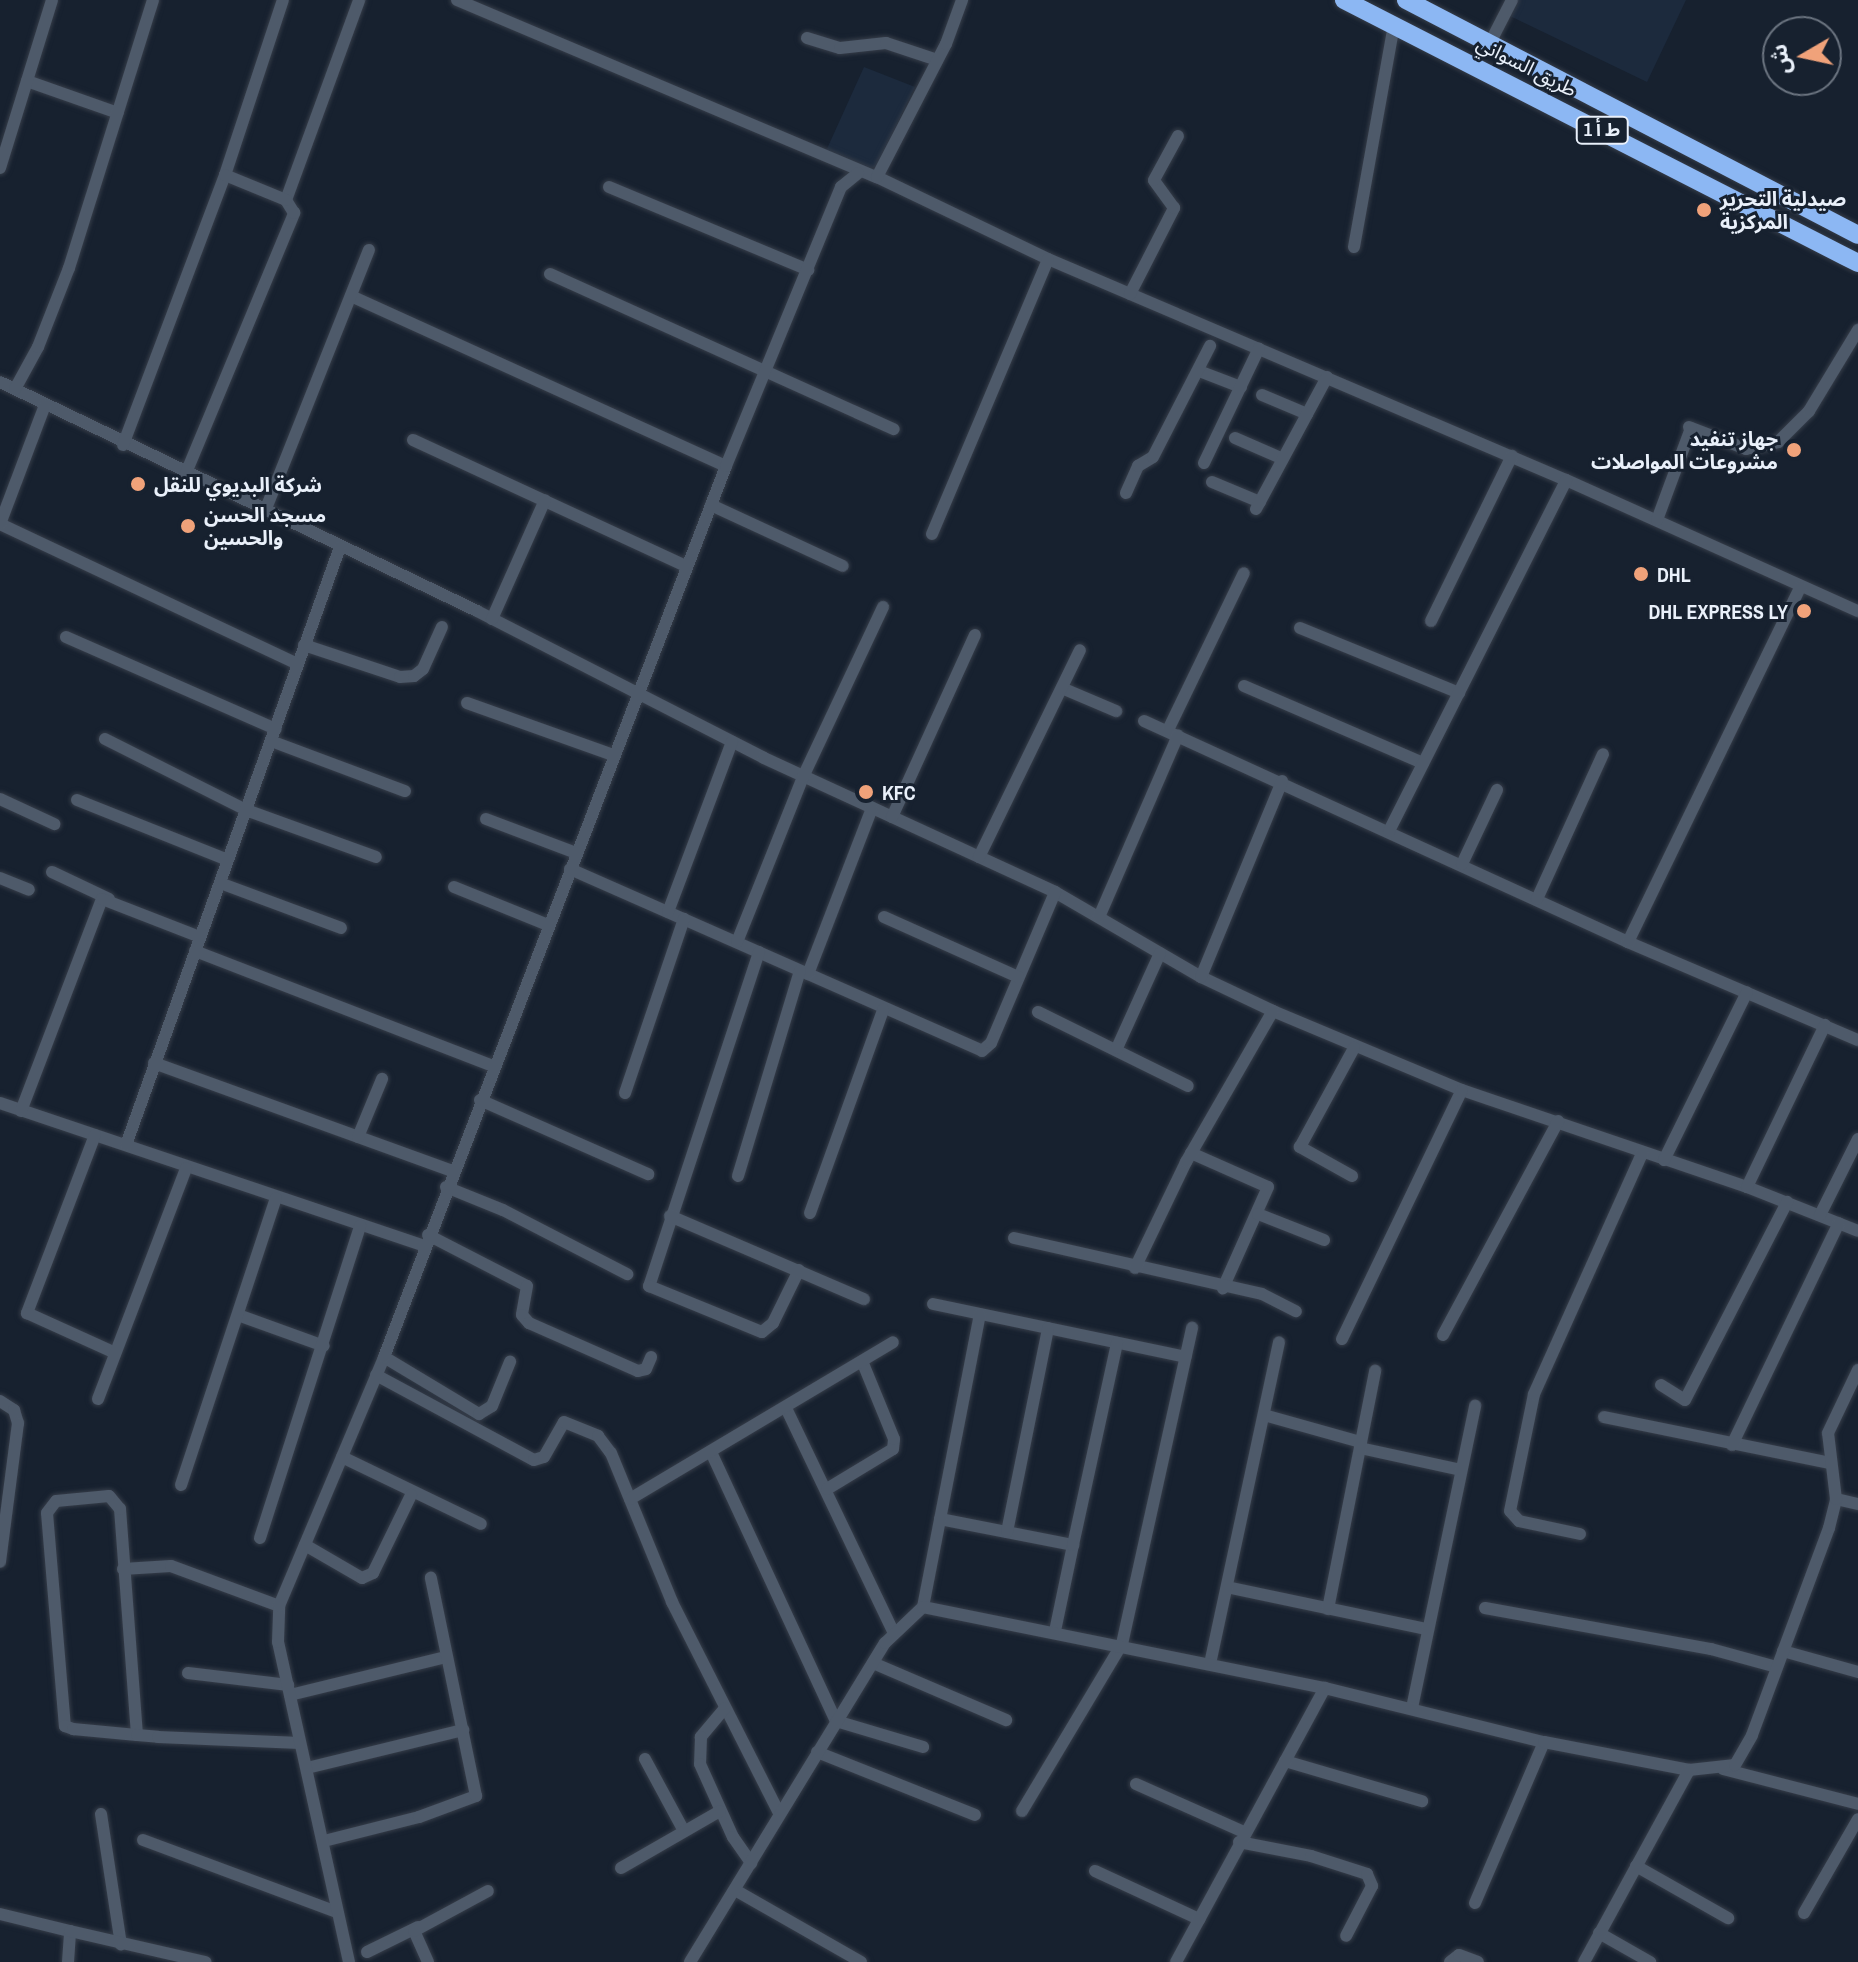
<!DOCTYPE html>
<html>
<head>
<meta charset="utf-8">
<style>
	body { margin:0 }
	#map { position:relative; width:1858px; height:1962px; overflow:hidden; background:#17212f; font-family:"Archivo Narrow","Noto Sans Arabic",sans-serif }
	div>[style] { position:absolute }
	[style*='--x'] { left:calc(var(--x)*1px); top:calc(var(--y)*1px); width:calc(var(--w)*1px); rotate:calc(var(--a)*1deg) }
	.built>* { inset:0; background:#1c2a3d }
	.roads { filter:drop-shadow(0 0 2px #363d49) drop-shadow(0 0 2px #363d49) }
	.minor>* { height:12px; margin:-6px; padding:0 6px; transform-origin:6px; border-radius:6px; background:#4e5a6a }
	.highway>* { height:18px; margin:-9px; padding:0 9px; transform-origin:9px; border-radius:9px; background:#8cb7f3 }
	.dots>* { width:22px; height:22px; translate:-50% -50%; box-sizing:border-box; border:4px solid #17212f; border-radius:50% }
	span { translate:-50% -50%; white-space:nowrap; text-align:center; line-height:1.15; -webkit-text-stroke:6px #17212f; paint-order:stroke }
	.shield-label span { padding:2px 6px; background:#17212f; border:2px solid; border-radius:6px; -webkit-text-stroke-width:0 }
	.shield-label { font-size:18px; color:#e9f0fa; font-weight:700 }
	.street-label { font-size:20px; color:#e9f0fa }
	.poi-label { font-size:20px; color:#e9f0fa; font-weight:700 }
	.left { translate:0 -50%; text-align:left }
	.right { translate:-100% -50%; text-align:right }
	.north { position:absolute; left:1762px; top:16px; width:80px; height:80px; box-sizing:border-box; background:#17212f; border:2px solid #6b7480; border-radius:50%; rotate:261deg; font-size:22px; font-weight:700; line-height:32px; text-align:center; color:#e9f0fa }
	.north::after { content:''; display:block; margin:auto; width:28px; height:36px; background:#f0a27a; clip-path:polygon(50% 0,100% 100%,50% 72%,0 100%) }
</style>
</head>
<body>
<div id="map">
	<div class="built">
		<div style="clip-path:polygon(1518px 0,1686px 0,1647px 82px,1510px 16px)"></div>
		<div style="clip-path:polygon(864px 67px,915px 87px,876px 167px,868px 168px,826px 151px)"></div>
	</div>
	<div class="roads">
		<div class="minor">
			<div style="--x:457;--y:0;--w:456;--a:22.9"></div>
			<div style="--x:877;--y:177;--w:190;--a:25.6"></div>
			<div style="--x:1048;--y:259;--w:563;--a:23.11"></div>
			<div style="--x:1566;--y:480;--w:320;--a:24.2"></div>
			<div style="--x:807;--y:38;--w:34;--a:17"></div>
			<div style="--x:840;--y:48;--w:46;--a:-6.2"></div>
			<div style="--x:886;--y:43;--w:54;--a:18.4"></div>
			<div style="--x:1491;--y:41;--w:46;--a:-62.9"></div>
			<div style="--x:27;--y:81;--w:96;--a:19.4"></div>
			<div style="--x:0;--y:168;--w:176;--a:-72.8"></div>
			<div style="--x:877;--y:177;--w:150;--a:-62.6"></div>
			<div style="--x:946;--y:44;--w:47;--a:-70"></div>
			<div style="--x:609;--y:187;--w:216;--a:22.6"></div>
			<div style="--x:286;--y:200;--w:213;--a:-69.9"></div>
			<div style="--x:1354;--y:247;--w:226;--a:-79.8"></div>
			<div style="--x:550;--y:274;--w:377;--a:24.3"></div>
			<div style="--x:1130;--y:294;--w:97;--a:-62.9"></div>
			<div style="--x:1174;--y:208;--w:34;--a:-126"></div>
			<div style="--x:1154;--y:180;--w:50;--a:-61.4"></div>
			<div style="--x:351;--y:296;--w:412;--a:24.4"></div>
			<div style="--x:1199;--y:371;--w:45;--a:20.9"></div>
			<div style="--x:0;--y:382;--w:529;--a:25.64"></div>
			<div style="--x:477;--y:611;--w:322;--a:27.1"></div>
			<div style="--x:764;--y:758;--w:320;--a:24.7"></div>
			<div style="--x:1055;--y:892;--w:169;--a:30.2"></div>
			<div style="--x:1201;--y:977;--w:80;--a:25.3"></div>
			<div style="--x:1273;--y:1011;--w:205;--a:22.7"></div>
			<div style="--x:1462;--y:1090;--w:301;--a:18.8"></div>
			<div style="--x:1747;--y:1187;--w:119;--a:21.6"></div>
			<div style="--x:15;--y:389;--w:48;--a:-61.3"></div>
			<div style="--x:38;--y:347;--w:85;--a:-68.6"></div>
			<div style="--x:69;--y:268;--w:281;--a:-72.6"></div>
			<div style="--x:1262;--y:395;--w:49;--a:22.9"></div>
			<div style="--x:1689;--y:427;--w:61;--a:21.1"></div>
			<div style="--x:1746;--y:449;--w:33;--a:-12"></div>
			<div style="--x:1778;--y:442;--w:44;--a:-45"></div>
			<div style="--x:1809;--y:411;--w:95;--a:-58.8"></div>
			<div style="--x:1235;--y:438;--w:52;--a:23.6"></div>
			<div style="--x:413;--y:440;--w:301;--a:24.8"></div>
			<div style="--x:123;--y:445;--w:289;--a:-69.3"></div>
			<div style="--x:225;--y:175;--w:184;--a:-71.7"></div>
			<div style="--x:1204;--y:463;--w:127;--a:-64.4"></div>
			<div style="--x:186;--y:473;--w:282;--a:-67.4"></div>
			<div style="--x:294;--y:213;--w:15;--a:-122"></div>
			<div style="--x:286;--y:200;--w:66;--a:-157.7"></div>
			<div style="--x:1212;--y:482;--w:52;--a:22.6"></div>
			<div style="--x:1126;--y:493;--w:30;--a:-66"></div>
			<div style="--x:1138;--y:466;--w:17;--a:-31"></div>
			<div style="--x:1153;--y:457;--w:125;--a:-62.8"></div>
			<div style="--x:711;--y:505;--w:145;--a:24.8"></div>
			<div style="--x:1256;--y:509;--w:150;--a:-61.7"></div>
			<div style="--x:265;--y:511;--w:281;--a:-68.3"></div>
			<div style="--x:1657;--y:520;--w:98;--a:-69.7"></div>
			<div style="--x:0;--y:524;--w:328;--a:25.2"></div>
			<div style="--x:0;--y:524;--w:127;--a:-69.3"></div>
			<div style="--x:932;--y:534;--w:298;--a:-67.1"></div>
			<div style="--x:492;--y:619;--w:130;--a:-66"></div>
			<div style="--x:1431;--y:621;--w:184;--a:-63.9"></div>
			<div style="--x:1300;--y:628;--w:172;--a:22.2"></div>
			<div style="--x:66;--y:637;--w:229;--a:23.7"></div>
			<div style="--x:304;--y:645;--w:101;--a:18.4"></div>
			<div style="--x:400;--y:677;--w:14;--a:-4"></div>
			<div style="--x:414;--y:676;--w:11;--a:-38"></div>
			<div style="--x:423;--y:669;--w:46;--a:-65.7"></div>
			<div style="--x:1244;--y:686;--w:195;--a:23.3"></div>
			<div style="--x:1062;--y:688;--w:59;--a:23.1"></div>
			<div style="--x:467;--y:703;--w:155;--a:19.6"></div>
			<div style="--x:1144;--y:721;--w:532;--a:24.54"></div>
			<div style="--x:1628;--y:942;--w:250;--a:23.1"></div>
			<div style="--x:1168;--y:730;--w:174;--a:-64.2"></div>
			<div style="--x:105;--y:739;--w:158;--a:26.7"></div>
			<div style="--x:246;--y:810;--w:138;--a:19.9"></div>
			<div style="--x:271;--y:741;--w:143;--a:20.5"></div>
			<div style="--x:0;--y:799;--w:60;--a:24.8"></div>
			<div style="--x:77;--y:800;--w:162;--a:21.7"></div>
			<div style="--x:892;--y:817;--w:200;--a:-65.5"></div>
			<div style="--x:486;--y:819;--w:96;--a:20.7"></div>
			<div style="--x:1389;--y:831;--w:393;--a:-63.2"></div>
			<div style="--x:979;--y:857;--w:230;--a:-64"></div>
			<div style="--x:1462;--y:864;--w:82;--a:-64.7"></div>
			<div style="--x:570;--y:869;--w:450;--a:23.8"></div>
			<div style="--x:982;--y:1051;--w:12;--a:-42"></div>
			<div style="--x:991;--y:1043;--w:164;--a:-67"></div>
			<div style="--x:52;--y:872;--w:63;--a:25.3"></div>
			<div style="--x:0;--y:878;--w:31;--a:22"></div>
			<div style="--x:220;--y:883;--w:129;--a:20.4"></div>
			<div style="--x:454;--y:887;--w:101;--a:22"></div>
			<div style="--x:1537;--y:899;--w:159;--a:-65.5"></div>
			<div style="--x:668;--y:912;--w:182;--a:-69.4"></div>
			<div style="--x:884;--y:917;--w:147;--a:24.1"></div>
			<div style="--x:1099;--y:917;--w:198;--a:-66.5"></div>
			<div style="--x:737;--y:942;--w:178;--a:-68.2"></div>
			<div style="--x:803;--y:777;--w:188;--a:-64.8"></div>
			<div style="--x:1628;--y:942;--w:394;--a:-64.1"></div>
			<div style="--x:195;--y:951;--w:319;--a:21.1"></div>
			<div style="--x:759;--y:952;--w:352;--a:108.2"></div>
			<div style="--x:649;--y:1286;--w:122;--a:22.2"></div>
			<div style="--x:762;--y:1332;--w:14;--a:-39"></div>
			<div style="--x:773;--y:1323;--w:59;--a:-63.9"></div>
			<div style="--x:808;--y:974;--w:178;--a:-68.9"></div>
			<div style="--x:1201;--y:977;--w:212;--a:-67.5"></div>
			<div style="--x:1038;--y:1012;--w:167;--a:26.3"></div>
			<div style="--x:1117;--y:1048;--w:104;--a:-65.6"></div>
			<div style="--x:154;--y:1063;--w:318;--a:19.9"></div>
			<div style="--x:625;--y:1093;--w:184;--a:-71.3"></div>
			<div style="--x:480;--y:1100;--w:184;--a:23.8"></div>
			<div style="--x:0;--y:1103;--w:447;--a:18.6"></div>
			<div style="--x:21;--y:1111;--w:227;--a:-69.1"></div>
			<div style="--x:102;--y:899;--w:105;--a:21.2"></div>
			<div style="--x:95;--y:1135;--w:191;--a:110.9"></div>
			<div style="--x:27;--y:1313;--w:97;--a:24.4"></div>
			<div style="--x:358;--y:1137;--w:63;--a:-67.5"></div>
			<div style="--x:126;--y:1145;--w:635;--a:-70.31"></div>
			<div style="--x:1191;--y:1153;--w:84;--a:23.8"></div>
			<div style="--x:1268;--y:1187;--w:111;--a:114"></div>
			<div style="--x:1664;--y:1160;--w:187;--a:-63.7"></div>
			<div style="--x:738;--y:1176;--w:214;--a:-73.2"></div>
			<div style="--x:1352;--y:1176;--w:60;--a:-150.9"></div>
			<div style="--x:1300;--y:1147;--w:113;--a:-61.4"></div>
			<div style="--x:446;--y:1187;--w:61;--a:22"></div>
			<div style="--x:503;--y:1210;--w:140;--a:27.3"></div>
			<div style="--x:1747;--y:1187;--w:180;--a:-64.3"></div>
			<div style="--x:810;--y:1213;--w:216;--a:-70.2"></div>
			<div style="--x:1258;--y:1214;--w:71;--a:21.5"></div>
			<div style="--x:1820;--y:1215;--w:85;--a:-63.4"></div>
			<div style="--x:670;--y:1216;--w:211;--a:23.2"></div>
			<div style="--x:428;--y:1235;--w:111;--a:27.3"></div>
			<div style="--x:527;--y:1286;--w:29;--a:100"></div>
			<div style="--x:522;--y:1315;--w:11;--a:49"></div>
			<div style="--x:529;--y:1323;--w:119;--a:23.8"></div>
			<div style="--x:638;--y:1371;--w:8;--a:-14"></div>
			<div style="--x:646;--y:1369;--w:13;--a:-67"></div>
			<div style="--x:1014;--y:1238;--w:254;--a:12.7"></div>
			<div style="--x:1262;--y:1294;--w:38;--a:27"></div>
			<div style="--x:1135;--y:1268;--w:118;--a:-64.3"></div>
			<div style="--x:1186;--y:1162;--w:174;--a:-60.1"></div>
			<div style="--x:933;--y:1304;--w:258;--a:11.8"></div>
			<div style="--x:238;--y:1315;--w:91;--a:19.8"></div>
			<div style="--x:1443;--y:1335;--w:243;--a:-61.7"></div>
			<div style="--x:1342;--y:1339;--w:276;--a:-64.3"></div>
			<div style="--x:384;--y:1357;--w:111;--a:31"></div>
			<div style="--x:479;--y:1414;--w:15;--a:-32"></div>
			<div style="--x:492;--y:1406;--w:48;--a:-67.8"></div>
			<div style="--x:376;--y:1375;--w:179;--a:28.3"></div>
			<div style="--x:534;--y:1460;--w:10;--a:-17"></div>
			<div style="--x:544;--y:1457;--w:40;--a:-60.3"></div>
			<div style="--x:564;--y:1422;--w:37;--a:22"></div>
			<div style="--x:598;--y:1436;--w:21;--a:53"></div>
			<div style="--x:611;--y:1453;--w:161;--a:67.7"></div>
			<div style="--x:672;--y:1602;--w:237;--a:63.1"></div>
			<div style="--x:1661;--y:1385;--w:28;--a:32"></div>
			<div style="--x:1685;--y:1400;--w:223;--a:-62.7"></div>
			<div style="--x:98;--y:1399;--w:247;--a:-69.1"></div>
			<div style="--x:0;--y:1401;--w:17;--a:33"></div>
			<div style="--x:14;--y:1410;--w:14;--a:73"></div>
			<div style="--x:18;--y:1423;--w:140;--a:97.4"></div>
			<div style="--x:786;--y:1408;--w:250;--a:64.4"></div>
			<div style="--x:1264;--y:1415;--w:101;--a:15.6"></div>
			<div style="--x:1604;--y:1417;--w:231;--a:11.5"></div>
			<div style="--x:1732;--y:1445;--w:246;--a:-64.3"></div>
			<div style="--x:1360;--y:1448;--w:103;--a:12.3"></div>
			<div style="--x:711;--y:1452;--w:297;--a:65.1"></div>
			<div style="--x:836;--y:1721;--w:91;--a:16.6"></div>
			<div style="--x:342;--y:1457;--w:154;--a:25.7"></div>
			<div style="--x:181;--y:1485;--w:302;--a:-71.7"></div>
			<div style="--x:827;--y:1489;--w:77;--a:-31.2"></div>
			<div style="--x:893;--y:1449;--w:10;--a:-84"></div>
			<div style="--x:894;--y:1439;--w:84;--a:-112.3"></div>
			<div style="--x:630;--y:1499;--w:306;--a:-30.8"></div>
			<div style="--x:1836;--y:1499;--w:23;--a:13"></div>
			<div style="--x:940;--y:1519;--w:136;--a:11.1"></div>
			<div style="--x:1073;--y:1545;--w:88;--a:101.8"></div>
			<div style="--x:1007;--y:1532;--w:208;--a:-78.6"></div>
			<div style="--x:1580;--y:1534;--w:62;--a:-168"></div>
			<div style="--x:1519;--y:1521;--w:13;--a:-132"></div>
			<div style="--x:1510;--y:1511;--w:119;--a:-78.4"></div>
			<div style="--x:1534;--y:1394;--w:265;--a:-65.8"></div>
			<div style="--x:260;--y:1538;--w:328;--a:-72.2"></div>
			<div style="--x:305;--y:1545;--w:66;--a:30.1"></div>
			<div style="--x:362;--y:1578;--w:12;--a:-24"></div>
			<div style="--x:373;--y:1573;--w:87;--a:-64"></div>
			<div style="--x:1073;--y:1545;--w:207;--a:-77.7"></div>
			<div style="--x:123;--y:1569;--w:48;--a:-3.6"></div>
			<div style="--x:171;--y:1566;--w:115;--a:20.3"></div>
			<div style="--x:1227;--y:1587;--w:203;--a:11.9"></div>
			<div style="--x:923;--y:1607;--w:298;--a:-79"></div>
			<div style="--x:1485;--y:1608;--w:230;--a:10.3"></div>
			<div style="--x:1711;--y:1649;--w:68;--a:15.3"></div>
			<div style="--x:1328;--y:1609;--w:243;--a:-78.8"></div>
			<div style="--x:1783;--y:1651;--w:78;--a:15.6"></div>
			<div style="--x:873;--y:1663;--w:145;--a:23.2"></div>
			<div style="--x:1210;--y:1664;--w:329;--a:-77.9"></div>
			<div style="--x:188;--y:1673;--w:101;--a:6.8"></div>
			<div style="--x:290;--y:1695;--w:161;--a:-13.7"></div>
			<div style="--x:725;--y:1708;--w:38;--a:130"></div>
			<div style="--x:701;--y:1737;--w:27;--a:92"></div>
			<div style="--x:700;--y:1764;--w:80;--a:65.7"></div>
			<div style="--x:733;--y:1837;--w:32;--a:55"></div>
			<div style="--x:1412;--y:1708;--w:309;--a:-78.2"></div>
			<div style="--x:137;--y:1735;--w:227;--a:-94.3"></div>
			<div style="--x:120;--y:1509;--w:17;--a:-130"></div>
			<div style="--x:109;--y:1496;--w:53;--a:174.6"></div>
			<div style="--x:56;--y:1501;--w:15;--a:127"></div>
			<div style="--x:47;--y:1513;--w:214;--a:85.2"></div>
			<div style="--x:65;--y:1726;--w:9;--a:21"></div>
			<div style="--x:73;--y:1729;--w:64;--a:5.4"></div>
			<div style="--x:137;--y:1735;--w:21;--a:5"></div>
			<div style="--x:158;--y:1737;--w:142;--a:2.4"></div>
			<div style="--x:817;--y:1752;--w:170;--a:21.7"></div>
			<div style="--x:645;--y:1759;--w:82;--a:61.6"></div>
			<div style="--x:1285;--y:1761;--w:143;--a:16.3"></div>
			<div style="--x:307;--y:1768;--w:161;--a:-13.7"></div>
			<div style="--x:1723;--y:1769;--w:139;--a:14.5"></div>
			<div style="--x:1136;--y:1784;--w:118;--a:24"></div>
			<div style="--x:1022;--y:1811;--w:195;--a:-59.1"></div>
			<div style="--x:1122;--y:1644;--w:324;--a:-77.5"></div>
			<div style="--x:101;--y:1814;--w:132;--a:81.3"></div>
			<div style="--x:143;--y:1840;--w:207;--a:20.4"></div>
			<div style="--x:324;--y:1841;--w:98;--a:-14.2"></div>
			<div style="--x:419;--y:1817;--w:61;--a:-20.2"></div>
			<div style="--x:476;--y:1796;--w:223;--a:-101.7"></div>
			<div style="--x:1239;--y:1842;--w:73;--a:11"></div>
			<div style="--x:1311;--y:1856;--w:59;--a:17.8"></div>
			<div style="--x:1367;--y:1874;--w:13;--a:67"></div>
			<div style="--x:1372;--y:1886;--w:56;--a:117.5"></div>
			<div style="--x:1636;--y:1866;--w:106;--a:29.5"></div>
			<div style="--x:621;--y:1868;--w:114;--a:-29.9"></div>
			<div style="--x:1095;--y:1871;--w:115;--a:24.8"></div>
			<div style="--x:735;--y:1890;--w:145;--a:29.7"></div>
			<div style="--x:1475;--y:1903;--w:175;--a:-66.8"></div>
			<div style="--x:1804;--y:1913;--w:108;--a:-60.1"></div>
			<div style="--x:0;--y:1914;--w:72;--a:13.7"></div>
			<div style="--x:1599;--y:1933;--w:59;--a:29.6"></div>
			<div style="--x:367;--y:1952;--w:57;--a:-26.1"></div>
			<div style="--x:68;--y:1962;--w:31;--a:-86"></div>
			<div style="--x:70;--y:1931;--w:139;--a:12.9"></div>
			<div style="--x:349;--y:1962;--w:328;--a:-102.5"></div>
			<div style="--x:278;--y:1642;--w:36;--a:-88"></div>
			<div style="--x:279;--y:1606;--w:270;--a:-67.1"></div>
			<div style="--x:384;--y:1357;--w:954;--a:-69"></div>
			<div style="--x:726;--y:466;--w:302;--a:-67.6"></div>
			<div style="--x:841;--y:187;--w:22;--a:-39"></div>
			<div style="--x:428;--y:1962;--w:34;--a:-114"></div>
			<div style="--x:414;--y:1931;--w:84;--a:-28.4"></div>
			<div style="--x:690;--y:1962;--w:374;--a:-58.6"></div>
			<div style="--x:885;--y:1643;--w:52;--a:-43.5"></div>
			<div style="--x:923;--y:1607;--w:410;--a:11.4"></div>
			<div style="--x:1325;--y:1688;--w:226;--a:13.9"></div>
			<div style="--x:1544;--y:1742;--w:148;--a:10.9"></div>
			<div style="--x:1689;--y:1770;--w:46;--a:-6.2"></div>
			<div style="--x:1735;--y:1765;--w:34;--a:-60"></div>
			<div style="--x:1752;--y:1735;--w:221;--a:-69.6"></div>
			<div style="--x:1829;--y:1528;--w:30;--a:-76"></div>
			<div style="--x:1836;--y:1499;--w:66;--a:-96.9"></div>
			<div style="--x:1828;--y:1433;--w:70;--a:-64.5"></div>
			<div style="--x:1176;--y:1962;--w:312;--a:-61.5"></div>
			<div style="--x:1450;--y:1962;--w:11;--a:-38"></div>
			<div style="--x:1459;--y:1955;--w:20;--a:20"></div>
			<div style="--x:1584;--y:1962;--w:219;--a:-61.3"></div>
		</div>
		<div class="highway">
			<div style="--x:1344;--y:0;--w:577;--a:27.1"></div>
			<div style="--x:1406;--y:0;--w:509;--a:27.47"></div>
		</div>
	</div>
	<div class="dots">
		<div style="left:1704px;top:210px;background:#f0a27a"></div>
		<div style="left:1794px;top:450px;background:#f0a27a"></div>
		<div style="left:138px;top:484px;background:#f0a27a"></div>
		<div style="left:188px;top:526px;background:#f0a27a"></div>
		<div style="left:1641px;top:574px;background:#f0a27a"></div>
		<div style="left:1804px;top:611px;background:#f0a27a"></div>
		<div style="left:866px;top:792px;background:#f0a27a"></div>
	</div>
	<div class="shield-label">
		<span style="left:1602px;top:130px">ط أ 1</span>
	</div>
	<div class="street-label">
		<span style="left:1527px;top:66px;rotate:27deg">طريق السواني</span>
	</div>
	<div class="poi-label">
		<span class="left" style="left:1720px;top:210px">صيدلية التحرير<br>المركزية</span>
		<span class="right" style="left:1778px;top:450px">جهاز تنفيد<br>مشروعات المواصلات</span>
		<span class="left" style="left:154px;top:484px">شركة البديوي للنقل</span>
		<span class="left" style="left:204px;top:526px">مسجد الحسن<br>والحسين</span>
		<span class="left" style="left:1657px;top:574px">DHL</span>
		<span class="right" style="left:1788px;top:611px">DHL EXPRESS LY</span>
		<span class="left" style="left:882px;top:792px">KFC</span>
	</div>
	<div class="north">ش</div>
</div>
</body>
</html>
